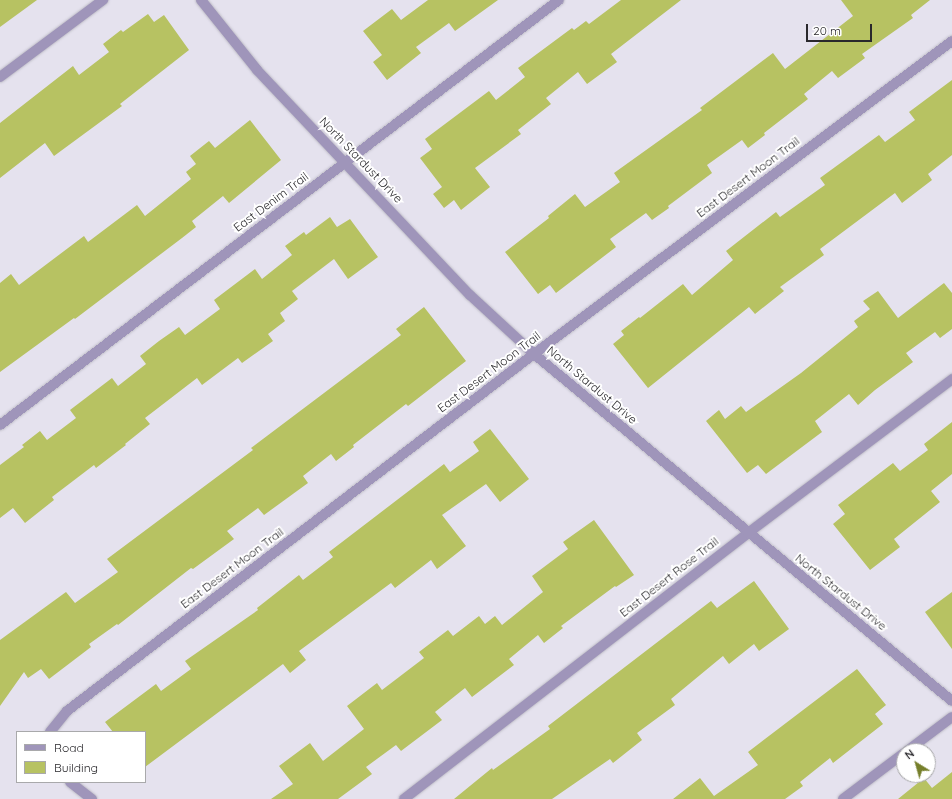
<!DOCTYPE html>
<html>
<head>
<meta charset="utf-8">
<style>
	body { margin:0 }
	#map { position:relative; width:952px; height:799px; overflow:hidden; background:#e5e2ee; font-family:Quicksand,sans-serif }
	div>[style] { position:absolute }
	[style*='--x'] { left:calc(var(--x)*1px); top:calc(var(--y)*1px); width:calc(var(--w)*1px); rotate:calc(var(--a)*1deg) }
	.building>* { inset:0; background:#b7c262 }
	.roads { filter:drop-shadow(0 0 1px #bfbdc7) drop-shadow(0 0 1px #bfbdc7) }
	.minor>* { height:10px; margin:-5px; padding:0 5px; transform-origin:5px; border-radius:5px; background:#9f95ba }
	span { translate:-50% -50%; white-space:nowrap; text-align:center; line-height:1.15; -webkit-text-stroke:4px #fff; paint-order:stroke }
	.street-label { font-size:12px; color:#29282c }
	.legend { position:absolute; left:16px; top:731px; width:130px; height:52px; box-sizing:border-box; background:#fff; border:1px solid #a9a9ab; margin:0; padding:5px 7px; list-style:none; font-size:12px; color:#29282c }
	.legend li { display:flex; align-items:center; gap:8px; height:20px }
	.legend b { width:20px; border:1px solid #a9a9ab }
	.north { position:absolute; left:896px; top:743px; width:40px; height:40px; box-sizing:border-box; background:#fff; border:1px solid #a9a9ab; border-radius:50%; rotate:323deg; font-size:11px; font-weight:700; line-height:16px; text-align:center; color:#29282c }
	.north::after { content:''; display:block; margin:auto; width:14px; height:18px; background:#767f2b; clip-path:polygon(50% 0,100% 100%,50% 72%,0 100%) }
	.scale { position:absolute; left:806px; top:24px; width:66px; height:18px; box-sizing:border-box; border:2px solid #29282c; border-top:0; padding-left:5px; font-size:12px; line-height:14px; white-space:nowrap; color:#29282c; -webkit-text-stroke:3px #fff; paint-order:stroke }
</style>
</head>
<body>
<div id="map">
	<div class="building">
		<div style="clip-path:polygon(0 0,37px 0,0 27px)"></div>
		<div style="clip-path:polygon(428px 0,498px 0,455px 31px,449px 23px,416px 47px,421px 53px,387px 80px,373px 62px,382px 55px,363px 31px,392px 9px,401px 20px)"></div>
		<div style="clip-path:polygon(621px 0,681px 0,611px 54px,617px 62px,587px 84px,578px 72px,546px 98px,551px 104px,518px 130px,521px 134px,475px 168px,490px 187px,461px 210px,454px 200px,444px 208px,433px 194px,442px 187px,420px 158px,432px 149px,425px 139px,489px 91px,496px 100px,525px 77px,518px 68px,572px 28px,574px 30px,586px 21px,589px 24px)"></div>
		<div style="clip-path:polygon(841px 0,930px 0,911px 15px,913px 18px,862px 54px,865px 58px,838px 78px,832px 71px,804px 94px,808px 99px,764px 133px,765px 135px,748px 148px,742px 140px,707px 165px,712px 173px,668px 206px,669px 208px,652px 220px,646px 213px,610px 239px,616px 247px,556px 293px,550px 285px,538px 294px,505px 252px,549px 218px,548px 216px,575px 194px,585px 207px,620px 182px,614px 173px,702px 110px,700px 108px,773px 53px,785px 69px,853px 16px)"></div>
		<div style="clip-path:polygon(148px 14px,154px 22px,164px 15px,189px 50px,120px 104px,122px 106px,54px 156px,45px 143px,0 178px,0 123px,73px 66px,79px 75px,109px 52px,103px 44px,121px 30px,123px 32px)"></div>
		<div style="clip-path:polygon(952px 80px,952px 155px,928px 174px,932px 180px,902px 203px,895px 193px,820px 249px,824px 255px,780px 287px,784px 291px,755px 314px,749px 307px,648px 388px,613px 344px,624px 335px,621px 331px,639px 317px,640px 318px,683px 284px,692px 295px,733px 260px,726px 251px,776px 212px,780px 217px,825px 185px,820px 178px,879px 135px,885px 142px,915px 120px,909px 112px)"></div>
		<div style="clip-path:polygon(250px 120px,281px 160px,229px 203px,223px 196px,192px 221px,196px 227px,182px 238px,75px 319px,74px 318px,0 372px,0 283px,11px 274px,19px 285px,84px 236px,88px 242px,137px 205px,145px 216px,191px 179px,186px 172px,196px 164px,190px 156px,209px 141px,215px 148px)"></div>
		<div style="clip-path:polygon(330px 217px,337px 227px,350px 219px,378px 257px,348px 279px,334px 259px,292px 291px,298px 299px,280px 313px,285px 321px,268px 334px,273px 341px,242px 363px,238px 358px,202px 385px,197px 378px,145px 418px,150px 424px,125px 444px,126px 445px,96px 468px,94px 465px,52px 497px,54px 500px,25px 523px,13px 508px,0 518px,0 465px,24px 447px,22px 445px,40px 431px,47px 440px,76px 418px,70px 410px,112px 378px,118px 386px,146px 364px,140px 356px,159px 341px,179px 327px,185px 335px,220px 309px,214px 300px,255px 269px,262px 279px,292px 255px,285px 246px,304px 232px,306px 235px)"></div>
		<div style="clip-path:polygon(944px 283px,952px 293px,952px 329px,940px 338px,935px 332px,906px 353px,913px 362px,875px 390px,858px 405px,849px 394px,815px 421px,822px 432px,766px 474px,758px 465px,747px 473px,706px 421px,719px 410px,725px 419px,741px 406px,746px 412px,801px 373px,858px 327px,854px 321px,870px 309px,863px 301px,878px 291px,898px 318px)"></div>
		<div style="clip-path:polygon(424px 307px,466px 361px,408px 406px,406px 404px,353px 445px,354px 447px,336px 461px,331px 454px,303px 476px,308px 483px,264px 515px,258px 508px,227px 531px,234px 539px,193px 569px,191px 568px,118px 625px,117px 624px,89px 644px,91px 647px,49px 679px,41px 669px,28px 678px,24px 672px,0 706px,0 640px,66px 592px,75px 603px,118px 572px,107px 559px,253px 450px,251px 448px,401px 335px,396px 329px)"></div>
		<div style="clip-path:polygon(952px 422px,952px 474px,931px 491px,940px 502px,894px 539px,900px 547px,870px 570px,833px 524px,845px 514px,838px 505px,893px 463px,900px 471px,928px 450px,924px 444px)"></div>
		<div style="clip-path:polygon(490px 429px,529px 479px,500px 502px,486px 484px,442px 515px,466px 546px,437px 569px,431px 560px,395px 588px,391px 583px,299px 651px,306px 660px,290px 673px,283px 664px,145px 767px,145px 732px,113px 732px,105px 722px,156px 684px,161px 691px,191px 669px,185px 661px,258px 610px,257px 608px,299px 575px,303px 580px,333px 557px,329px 552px,444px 464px,450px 472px,479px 451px,473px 442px)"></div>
		<div style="clip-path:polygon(594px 520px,634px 575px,616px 587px,615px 586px,561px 626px,563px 628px,544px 643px,538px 635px,509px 659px,514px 665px,472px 697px,465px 688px,435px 712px,442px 720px,401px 751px,396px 745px,366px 767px,372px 774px,338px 799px,271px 799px,293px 784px,279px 766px,310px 743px,323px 761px,364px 729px,347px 706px,377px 683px,382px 690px,424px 658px,419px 652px,448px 630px,453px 636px,479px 616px,485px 624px,495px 616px,502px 625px,543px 592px,532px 576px,568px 549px,563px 542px)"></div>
		<div style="clip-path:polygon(754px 581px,789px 629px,759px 651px,754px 644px,729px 664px,723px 656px,671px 699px,675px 705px,637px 733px,642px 740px,613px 763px,610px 759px,552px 799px,454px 799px,492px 768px,493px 770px,550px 729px,548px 726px,711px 601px,717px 608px)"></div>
		<div style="clip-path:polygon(952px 592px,952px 649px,925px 612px)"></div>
		<div style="clip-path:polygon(857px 669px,886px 705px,875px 714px,883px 724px,833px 763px,830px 758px,800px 782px,803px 786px,785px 799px,673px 799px,700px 778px,714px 796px,758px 765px,748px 752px)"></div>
		<div style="clip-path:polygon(952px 772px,952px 799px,898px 799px,924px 778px,932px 788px)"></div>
	</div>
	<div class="roads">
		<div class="minor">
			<div style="--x:201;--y:0;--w:90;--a:51.3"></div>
			<div style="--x:257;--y:70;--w:310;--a:46.6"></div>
			<div style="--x:470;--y:295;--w:87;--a:42.7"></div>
			<div style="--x:534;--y:354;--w:543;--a:39.7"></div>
			<div style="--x:0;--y:77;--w:129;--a:-36.8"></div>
			<div style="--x:0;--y:425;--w:702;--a:-37.25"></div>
			<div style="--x:50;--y:732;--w:27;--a:-51"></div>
			<div style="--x:67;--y:711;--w:588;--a:-37.4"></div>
			<div style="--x:534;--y:354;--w:522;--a:-36.83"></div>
			<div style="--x:907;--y:751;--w:56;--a:-37.1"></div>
			<div style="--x:70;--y:782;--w:28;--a:38"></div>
			<div style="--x:404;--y:799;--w:435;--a:-37.7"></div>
			<div style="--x:748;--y:533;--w:256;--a:-37"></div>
			<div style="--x:843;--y:799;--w:76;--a:-37"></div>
		</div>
	</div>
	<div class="street-label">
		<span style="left:361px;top:160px;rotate:46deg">North Stardust Drive</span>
		<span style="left:748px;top:177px;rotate:-37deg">East Desert Moon Trail</span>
		<span style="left:271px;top:202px;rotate:-37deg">East Denim Trail</span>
		<span style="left:489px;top:372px;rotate:-37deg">East Desert Moon Trail</span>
		<span style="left:592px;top:385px;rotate:40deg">North Stardust Drive</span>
		<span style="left:232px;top:568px;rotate:-37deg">East Desert Moon Trail</span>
		<span style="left:669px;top:577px;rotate:-38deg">East Desert Rose Trail</span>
		<span style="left:841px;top:592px;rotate:39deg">North Stardust Drive</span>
	</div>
	<ul class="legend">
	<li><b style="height:5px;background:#9f95ba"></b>Road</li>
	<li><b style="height:11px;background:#b7c262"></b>Building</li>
	</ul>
	<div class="north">N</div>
	<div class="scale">20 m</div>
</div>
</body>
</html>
